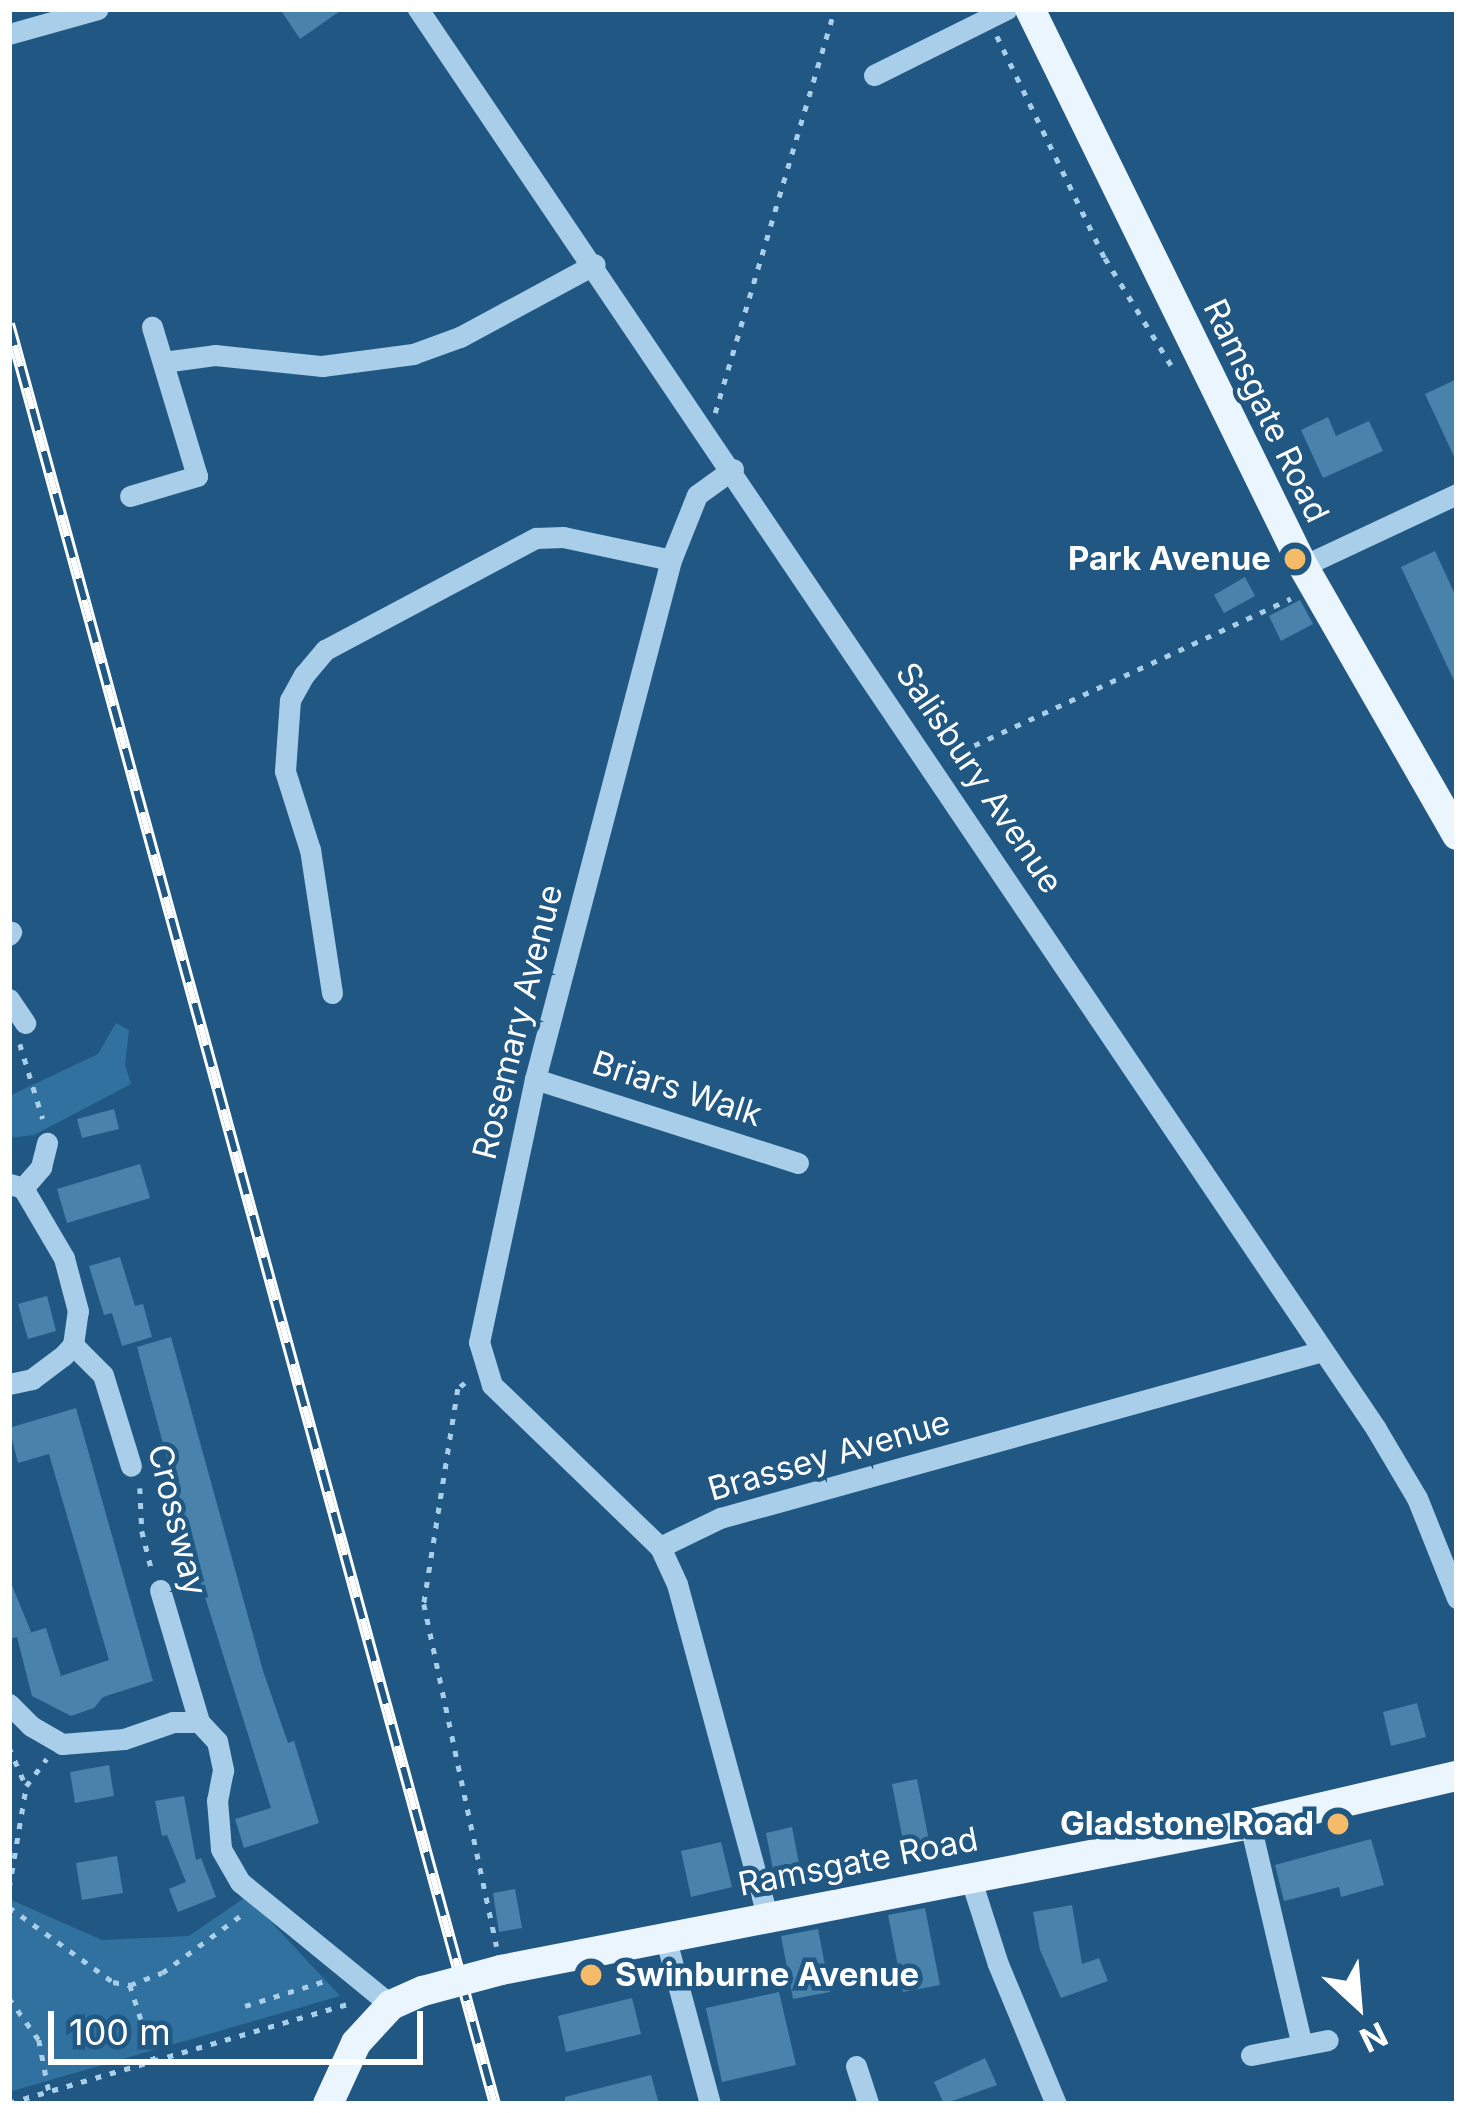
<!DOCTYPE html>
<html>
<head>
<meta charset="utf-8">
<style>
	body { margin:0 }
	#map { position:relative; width:1466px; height:2113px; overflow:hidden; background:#215883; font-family:Inter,sans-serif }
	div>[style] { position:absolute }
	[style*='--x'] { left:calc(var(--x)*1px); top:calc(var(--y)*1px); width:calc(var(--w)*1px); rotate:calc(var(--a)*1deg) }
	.green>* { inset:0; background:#30719f }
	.building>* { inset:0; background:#4982ab }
	.path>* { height:4.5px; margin-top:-2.25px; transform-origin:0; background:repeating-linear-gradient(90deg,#a8cee9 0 6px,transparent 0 15px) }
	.minor>* { height:21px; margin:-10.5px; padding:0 10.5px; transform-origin:10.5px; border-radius:10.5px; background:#a8cee9 }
	.major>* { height:30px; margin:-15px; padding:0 15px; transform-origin:15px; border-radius:15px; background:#ebf5fe }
	.rail>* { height:12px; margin-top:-6px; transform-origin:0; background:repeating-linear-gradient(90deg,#215883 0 22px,#fff 0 44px); box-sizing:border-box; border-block:3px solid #fff }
	.major-bridge>* { height:30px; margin:-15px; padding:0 15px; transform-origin:15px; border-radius:15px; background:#ebf5fe }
	.dots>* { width:33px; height:33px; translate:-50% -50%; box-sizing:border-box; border:6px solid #215883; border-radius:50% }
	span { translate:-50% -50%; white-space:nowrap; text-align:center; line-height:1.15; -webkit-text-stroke:9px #215883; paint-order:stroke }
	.street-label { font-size:33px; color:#fff }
	.poi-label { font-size:33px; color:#fff; font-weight:700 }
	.right { translate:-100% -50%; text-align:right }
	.left { translate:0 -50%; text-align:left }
	.frame { position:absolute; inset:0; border:12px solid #fff; pointer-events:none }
	.north { position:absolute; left:1298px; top:1945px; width:120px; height:120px; -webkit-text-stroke:9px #215883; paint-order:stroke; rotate:154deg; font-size:33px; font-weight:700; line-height:48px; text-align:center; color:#fff }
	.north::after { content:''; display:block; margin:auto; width:42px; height:54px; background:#fff; clip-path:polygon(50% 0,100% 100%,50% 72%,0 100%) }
	.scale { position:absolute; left:48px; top:2011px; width:375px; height:54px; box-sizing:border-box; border:6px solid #fff; border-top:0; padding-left:15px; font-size:36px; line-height:42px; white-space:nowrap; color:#fff; -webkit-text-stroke:9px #215883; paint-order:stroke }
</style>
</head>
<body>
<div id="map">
	<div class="green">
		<div style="clip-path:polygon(116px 1023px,129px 1030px,125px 1065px,131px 1084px,34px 1135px,9px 1138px,9px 1096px,98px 1054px)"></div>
		<div style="clip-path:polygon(247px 1896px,340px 1996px,9px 2092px,9px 1899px,102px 1940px,189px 1936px)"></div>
	</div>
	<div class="building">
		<div style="clip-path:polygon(280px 9px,343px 9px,300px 39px)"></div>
		<div style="clip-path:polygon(1457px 379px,1457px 463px,1425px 394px)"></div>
		<div style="clip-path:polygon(1328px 417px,1336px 436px,1369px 421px,1383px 451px,1323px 478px,1301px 430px)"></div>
		<div style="clip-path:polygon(1435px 551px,1457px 599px,1457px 687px,1401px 567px)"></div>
		<div style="clip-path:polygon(1245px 577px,1255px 596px,1224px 613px,1214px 595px)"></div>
		<div style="clip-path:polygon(1300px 600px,1313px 624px,1281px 641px,1269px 616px)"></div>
		<div style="clip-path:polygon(114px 1109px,119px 1129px,82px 1138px,77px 1119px)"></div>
		<div style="clip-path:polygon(140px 1164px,150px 1198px,67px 1223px,57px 1189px)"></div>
		<div style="clip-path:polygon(120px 1257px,135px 1306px,143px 1304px,152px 1337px,122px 1346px,112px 1313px,104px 1315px,89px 1266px)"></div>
		<div style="clip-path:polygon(47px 1296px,56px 1331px,28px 1339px,18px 1304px)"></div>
		<div style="clip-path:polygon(171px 1337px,263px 1671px,288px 1743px,294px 1741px,319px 1823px,244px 1848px,235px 1819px,271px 1808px,200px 1581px,137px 1347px)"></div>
		<div style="clip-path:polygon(76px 1408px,153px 1681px,103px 1697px,94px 1708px,71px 1716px,32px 1696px,17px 1637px,9px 1639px,9px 1578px,31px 1632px,18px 1636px,46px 1628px,61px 1676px,109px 1660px,49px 1454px,18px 1463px,9px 1428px)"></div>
		<div style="clip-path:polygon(1417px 1703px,1426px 1737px,1391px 1746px,1383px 1712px)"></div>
		<div style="clip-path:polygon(109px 1765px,114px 1796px,75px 1803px,70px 1772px)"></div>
		<div style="clip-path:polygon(917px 1779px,930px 1846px,905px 1851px,892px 1784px)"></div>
		<div style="clip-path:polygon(184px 1796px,196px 1860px,201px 1858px,216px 1897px,178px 1912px,169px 1889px,186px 1882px,167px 1835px,162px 1836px,155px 1801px)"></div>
		<div style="clip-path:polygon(792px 1827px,800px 1869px,774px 1875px,766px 1833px)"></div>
		<div style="clip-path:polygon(1371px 1839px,1384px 1885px,1341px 1897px,1339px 1887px,1284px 1901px,1275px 1865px)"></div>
		<div style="clip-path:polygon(721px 1842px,732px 1887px,691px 1897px,681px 1851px)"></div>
		<div style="clip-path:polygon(117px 1856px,123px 1893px,82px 1900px,76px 1863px)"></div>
		<div style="clip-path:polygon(515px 1889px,522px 1928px,499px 1932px,493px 1893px)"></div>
		<div style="clip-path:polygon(1072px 1905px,1082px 1964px,1099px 1958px,1108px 1981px,1061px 1998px,1040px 1950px,1033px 1912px)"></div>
		<div style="clip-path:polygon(925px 1908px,940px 1985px,903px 1992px,888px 1915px)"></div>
		<div style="clip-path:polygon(818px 1929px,830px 1992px,793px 1999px,781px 1936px)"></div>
		<div style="clip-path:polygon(779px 1992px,796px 2065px,722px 2082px,706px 2008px)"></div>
		<div style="clip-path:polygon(632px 1998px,641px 2034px,566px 2052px,558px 2016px)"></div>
		<div style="clip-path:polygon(985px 2058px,997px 2085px,944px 2104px,934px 2082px)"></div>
		<div style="clip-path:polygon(651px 2075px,659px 2104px,565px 2104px,565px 2097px)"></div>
	</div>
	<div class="path">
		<div style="--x:997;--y:36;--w:247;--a:64.1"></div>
		<div style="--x:1105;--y:258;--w:126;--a:58.3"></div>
		<div style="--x:715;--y:413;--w:421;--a:-73.5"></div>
		<div style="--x:947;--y:758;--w:379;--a:-24.9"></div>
		<div style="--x:20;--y:1044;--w:78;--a:73"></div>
		<div style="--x:465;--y:1383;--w:9;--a:139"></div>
		<div style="--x:458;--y:1389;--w:218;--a:99"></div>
		<div style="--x:424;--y:1604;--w:350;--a:78"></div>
		<div style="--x:140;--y:1488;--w:43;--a:87.3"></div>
		<div style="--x:142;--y:1531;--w:41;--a:76"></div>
		<div style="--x:9;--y:1747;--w:43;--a:66.4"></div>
		<div style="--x:9;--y:1888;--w:103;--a:-80.5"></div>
		<div style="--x:26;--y:1786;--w:34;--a:-53"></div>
		<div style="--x:9;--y:1907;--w:128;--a:35.8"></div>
		<div style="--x:113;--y:1982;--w:17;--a:10"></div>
		<div style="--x:130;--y:1985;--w:34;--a:-21"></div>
		<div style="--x:162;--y:1973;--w:100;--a:-36.1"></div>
		<div style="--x:130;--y:1985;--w:79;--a:72.3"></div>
		<div style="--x:9;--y:1998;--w:52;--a:54.5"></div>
		<div style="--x:39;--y:2040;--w:53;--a:79.1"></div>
		<div style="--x:245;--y:2006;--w:84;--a:-17.4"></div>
		<div style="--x:9;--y:2103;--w:359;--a:-16.3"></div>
	</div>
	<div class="minor">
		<div style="--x:418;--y:9;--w:1713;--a:55.99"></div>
		<div style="--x:1376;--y:1429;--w:80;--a:59.3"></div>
		<div style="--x:1417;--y:1498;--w:108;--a:68.2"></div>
		<div style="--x:9;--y:34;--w:92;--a:-15.7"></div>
		<div style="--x:874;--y:75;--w:148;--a:-26.4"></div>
		<div style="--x:163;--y:362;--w:52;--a:-7.7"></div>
		<div style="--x:215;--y:355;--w:108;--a:5.9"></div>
		<div style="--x:322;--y:366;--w:92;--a:-7.5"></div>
		<div style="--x:413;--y:354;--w:50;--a:-19.9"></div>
		<div style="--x:460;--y:337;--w:153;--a:-28.4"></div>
		<div style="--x:733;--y:469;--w:44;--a:144.2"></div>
		<div style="--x:697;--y:495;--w:70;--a:111.8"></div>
		<div style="--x:671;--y:560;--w:537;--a:104.68"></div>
		<div style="--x:535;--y:1079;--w:269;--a:102"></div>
		<div style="--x:479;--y:1342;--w:45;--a:73.2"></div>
		<div style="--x:492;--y:1385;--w:233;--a:44"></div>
		<div style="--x:660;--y:1547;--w:41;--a:65.3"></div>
		<div style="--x:677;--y:1584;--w:344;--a:74.8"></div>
		<div style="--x:130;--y:496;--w:70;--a:-16.6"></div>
		<div style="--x:197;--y:476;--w:156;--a:-106.8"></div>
		<div style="--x:1303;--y:566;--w:170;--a:-25.1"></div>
		<div style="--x:9;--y:935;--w:4;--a:-56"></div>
		<div style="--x:332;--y:993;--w:145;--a:-98.7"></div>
		<div style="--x:310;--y:850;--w:83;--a:-107.6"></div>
		<div style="--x:285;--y:771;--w:71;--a:-86"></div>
		<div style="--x:290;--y:700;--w:29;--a:-61"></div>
		<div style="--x:304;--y:675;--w:33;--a:-50"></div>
		<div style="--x:325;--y:650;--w:239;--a:-28"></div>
		<div style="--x:536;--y:538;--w:27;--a:-2"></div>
		<div style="--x:563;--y:537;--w:110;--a:12"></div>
		<div style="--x:9;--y:999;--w:29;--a:56"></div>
		<div style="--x:535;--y:1079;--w:276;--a:17.7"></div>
		<div style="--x:10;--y:1184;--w:14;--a:17"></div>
		<div style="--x:23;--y:1188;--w:28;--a:-49"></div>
		<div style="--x:41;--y:1167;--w:25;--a:-76"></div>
		<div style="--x:73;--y:1345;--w:42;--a:45"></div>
		<div style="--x:103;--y:1375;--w:95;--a:72.9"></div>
		<div style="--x:9;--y:1384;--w:24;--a:-12"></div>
		<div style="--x:32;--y:1379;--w:39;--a:-37"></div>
		<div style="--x:63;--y:1356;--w:15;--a:-48"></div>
		<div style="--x:73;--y:1345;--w:34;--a:-82"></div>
		<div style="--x:78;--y:1311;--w:55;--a:-104.8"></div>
		<div style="--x:64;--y:1258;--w:81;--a:-120.4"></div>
		<div style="--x:660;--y:1547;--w:67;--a:-25.8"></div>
		<div style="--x:720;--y:1518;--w:622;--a:-15.49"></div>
		<div style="--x:160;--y:1590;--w:138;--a:73.5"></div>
		<div style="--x:9;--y:1704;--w:31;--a:45"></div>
		<div style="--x:31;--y:1726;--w:36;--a:30"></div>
		<div style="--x:62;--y:1744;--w:62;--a:-4.6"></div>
		<div style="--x:124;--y:1739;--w:52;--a:-19.1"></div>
		<div style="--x:173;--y:1722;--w:26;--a:0"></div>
		<div style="--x:199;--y:1722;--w:26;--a:47"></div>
		<div style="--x:217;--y:1741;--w:30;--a:78"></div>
		<div style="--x:223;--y:1770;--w:31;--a:101"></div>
		<div style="--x:217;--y:1800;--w:49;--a:85.3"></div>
		<div style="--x:221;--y:1849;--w:38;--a:60"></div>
		<div style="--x:240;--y:1882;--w:195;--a:39.2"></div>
		<div style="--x:1250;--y:1824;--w:227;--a:76.8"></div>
		<div style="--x:970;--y:1877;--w:91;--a:72.2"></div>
		<div style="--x:998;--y:1964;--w:152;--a:67.5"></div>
		<div style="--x:665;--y:1936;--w:174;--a:75"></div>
		<div style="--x:1251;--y:2055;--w:78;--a:-11"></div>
		<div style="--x:856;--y:2066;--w:40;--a:72"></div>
	</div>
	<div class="major">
		<div style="--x:1030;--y:9;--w:620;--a:63.89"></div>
		<div style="--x:1303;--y:566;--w:310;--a:60.2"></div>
		<div style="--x:501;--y:1970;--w:763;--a:-11.03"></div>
		<div style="--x:1250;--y:1824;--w:212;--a:-13.1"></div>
		<div style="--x:328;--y:2104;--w:67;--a:-65.3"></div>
		<div style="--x:356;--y:2043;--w:52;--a:-47.4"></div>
		<div style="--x:391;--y:2005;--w:35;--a:-24"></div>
	</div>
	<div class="rail">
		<div style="--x:9;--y:324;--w:1845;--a:74.73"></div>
	</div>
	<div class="major-bridge">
		<div style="--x:423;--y:1991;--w:81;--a:-15.1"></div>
	</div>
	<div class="dots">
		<div style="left:1295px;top:559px;background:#f6bb69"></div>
		<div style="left:1338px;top:1824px;background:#f6bb69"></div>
		<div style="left:591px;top:1975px;background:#f6bb69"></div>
	</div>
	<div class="street-label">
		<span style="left:1266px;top:411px;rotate:64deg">Ramsgate Road</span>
		<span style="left:979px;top:778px;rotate:56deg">Salisbury Avenue</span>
		<span style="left:518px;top:1022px;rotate:-76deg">Rosemary Avenue</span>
		<span style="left:677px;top:1089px;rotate:18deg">Briars Walk</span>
		<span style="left:829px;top:1456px;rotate:-16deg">Brassey Avenue</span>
		<span style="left:177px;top:1520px;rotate:76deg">Crossway</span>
		<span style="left:858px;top:1862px;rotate:-11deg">Ramsgate Road</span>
	</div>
	<div class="poi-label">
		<span class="right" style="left:1271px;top:559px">Park Avenue</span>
		<span class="right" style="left:1314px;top:1824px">Gladstone Road</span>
		<span class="left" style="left:615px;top:1975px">Swinburne Avenue</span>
	</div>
	<div class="frame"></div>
	<div class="north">N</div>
	<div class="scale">100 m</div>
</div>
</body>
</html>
